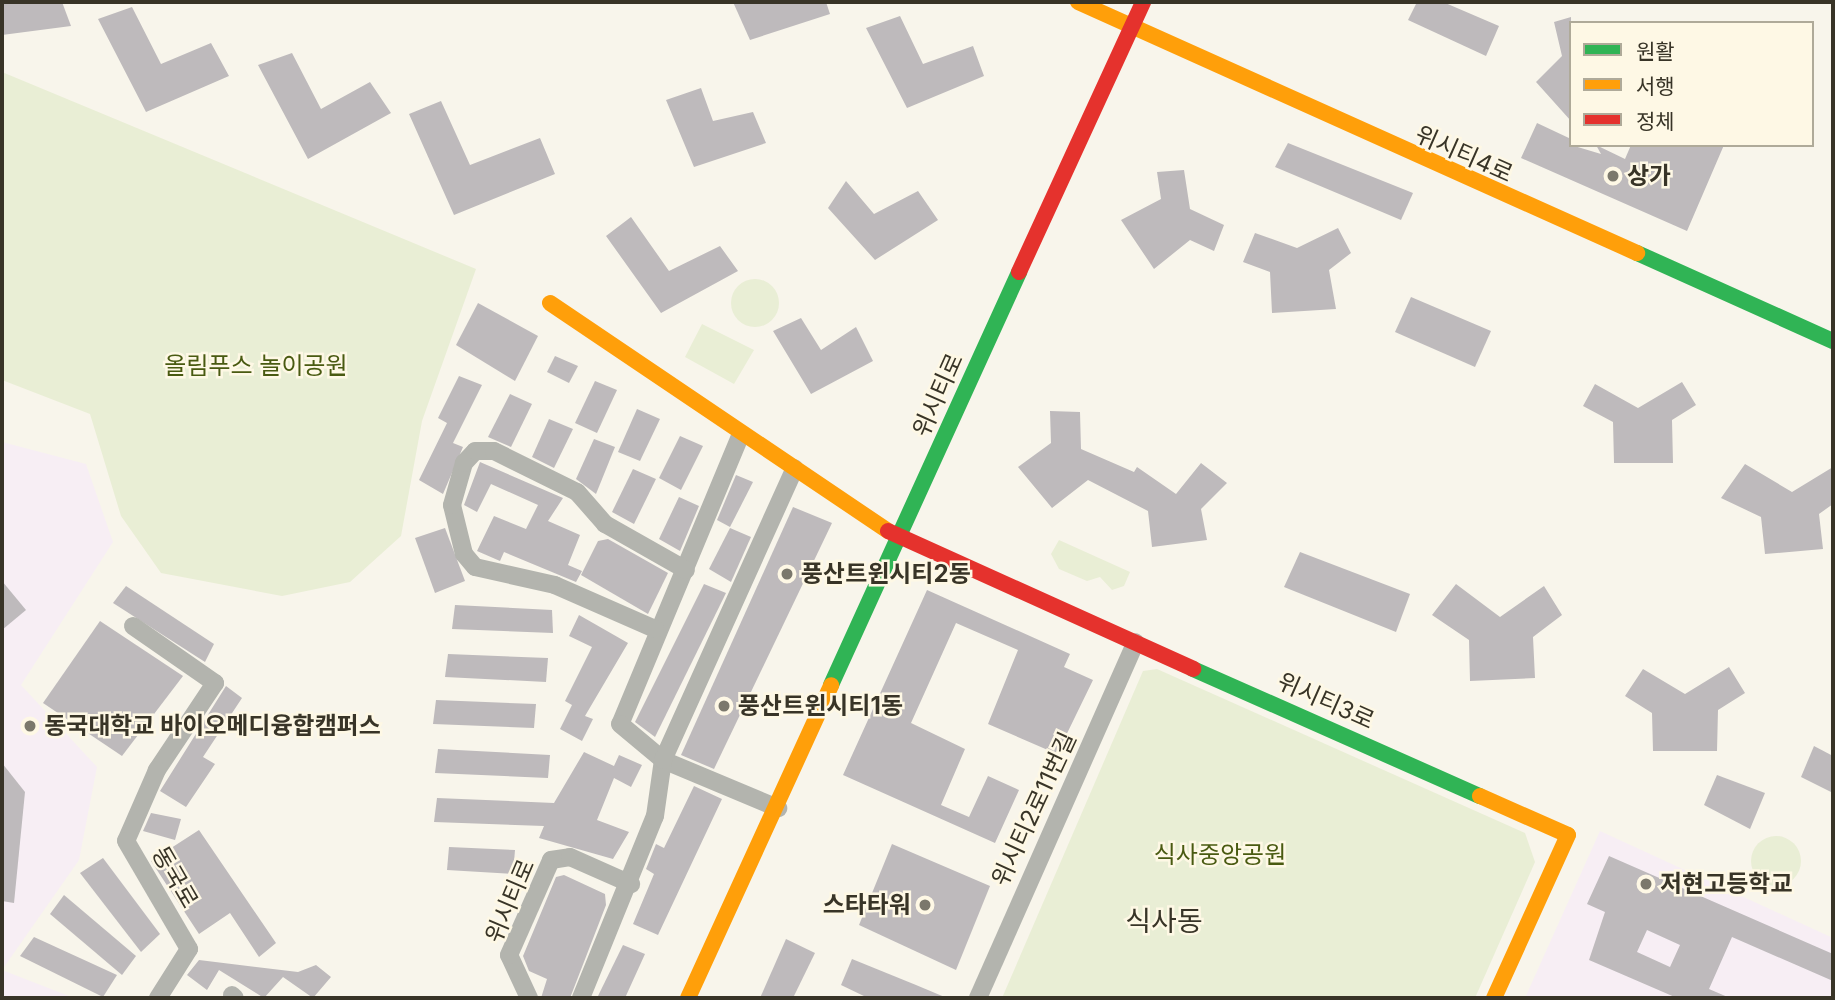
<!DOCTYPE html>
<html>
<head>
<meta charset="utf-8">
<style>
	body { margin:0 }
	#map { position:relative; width:1835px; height:1000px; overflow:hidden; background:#f8f5eb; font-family:Inter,"Noto Sans KR",sans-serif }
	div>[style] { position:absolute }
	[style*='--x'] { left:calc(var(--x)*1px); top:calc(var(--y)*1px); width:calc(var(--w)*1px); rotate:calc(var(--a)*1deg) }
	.education>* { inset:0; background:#f7eef4 }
	.green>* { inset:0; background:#e9eed5 }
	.round { border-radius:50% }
	.building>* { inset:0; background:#bebabc }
	.street>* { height:18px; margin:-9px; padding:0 9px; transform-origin:9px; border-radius:9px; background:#b3b4ae }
	.fast>* { height:16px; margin:-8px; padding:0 8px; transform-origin:8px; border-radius:8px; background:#30b455 }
	.slow>* { height:16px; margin:-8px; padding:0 8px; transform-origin:8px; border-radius:8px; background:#ff9f0a }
	.jam>* { height:16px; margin:-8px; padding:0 8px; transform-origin:8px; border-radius:8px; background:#e5322d }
	.dots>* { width:19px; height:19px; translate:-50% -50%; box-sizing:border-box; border:4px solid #fef8e5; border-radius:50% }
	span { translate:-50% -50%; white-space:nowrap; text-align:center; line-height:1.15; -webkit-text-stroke:5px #fef8e5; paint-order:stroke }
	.street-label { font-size:24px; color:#383427 }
	.poi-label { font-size:24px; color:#383427; font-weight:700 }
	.left { translate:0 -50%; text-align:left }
	.right { translate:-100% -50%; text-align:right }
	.park-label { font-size:24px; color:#495a11 }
	.quarter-label { font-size:28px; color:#383427 }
	.frame { position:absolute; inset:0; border:4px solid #383427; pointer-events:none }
	.legend { position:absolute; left:1569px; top:21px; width:245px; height:126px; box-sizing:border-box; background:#fef8e5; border:2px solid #afaa99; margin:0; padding:9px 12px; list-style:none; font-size:21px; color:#383427 }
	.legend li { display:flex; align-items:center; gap:14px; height:35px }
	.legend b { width:35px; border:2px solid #afaa99 }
</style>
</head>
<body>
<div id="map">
	<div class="education">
		<div style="clip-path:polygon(2px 442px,86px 464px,113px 542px,21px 685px,97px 767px,79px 860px,2px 970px,74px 998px,2px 998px)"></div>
		<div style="clip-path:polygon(1600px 831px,1833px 938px,1833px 998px,1525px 998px)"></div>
	</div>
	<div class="green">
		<div style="clip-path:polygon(2px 72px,476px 269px,422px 421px,401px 536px,350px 582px,282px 596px,161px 573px,121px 516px,90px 414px,2px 380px)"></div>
		<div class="round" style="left:731px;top:279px;width:48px;height:48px"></div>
		<div style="clip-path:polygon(702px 324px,754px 350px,734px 384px,685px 357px)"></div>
		<div style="clip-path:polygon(1059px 540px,1130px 572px,1124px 586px,1112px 590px,1100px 577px,1087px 581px,1059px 569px,1051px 554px)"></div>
		<div style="clip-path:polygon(1157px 669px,1525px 833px,1535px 862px,1475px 998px,1002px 998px,1143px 671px)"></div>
		<div class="round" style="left:1751px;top:836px;width:50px;height:50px"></div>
	</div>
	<div class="building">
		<div style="clip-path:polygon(2px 2px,62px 2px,71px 26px,2px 35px)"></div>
		<div style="clip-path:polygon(733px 2px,826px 2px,830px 14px,750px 40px)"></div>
		<div style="clip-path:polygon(1417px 2px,1443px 2px,1499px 26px,1486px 56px,1408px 20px)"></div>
		<div style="clip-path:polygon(132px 7px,161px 64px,211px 43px,229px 76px,146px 112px,98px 19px)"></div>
		<div style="clip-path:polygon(900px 16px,923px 64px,973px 46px,984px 76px,907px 108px,866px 28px)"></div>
		<div style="clip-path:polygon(1571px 17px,1571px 121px,1536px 82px,1562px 56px,1554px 22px)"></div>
		<div style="clip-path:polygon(292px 53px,321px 109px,370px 82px,391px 113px,308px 159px,258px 65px)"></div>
		<div style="clip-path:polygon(701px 88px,713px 121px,753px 112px,766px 143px,694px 167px,666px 100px)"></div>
		<div style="clip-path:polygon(441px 101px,470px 165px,540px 138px,555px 174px,454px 215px,409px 114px)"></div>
		<div style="clip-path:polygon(1537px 123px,1571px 139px,1571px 145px,1601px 154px,1596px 145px,1625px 159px,1631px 145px,1724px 145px,1687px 231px,1521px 158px)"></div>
		<div style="clip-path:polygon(1288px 143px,1413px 193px,1401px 220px,1275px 167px)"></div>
		<div style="clip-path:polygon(1184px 170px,1190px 209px,1224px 225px,1214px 251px,1190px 240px,1154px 269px,1121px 220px,1161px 199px,1157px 172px)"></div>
		<div style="clip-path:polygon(846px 181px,874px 214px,918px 191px,938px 220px,875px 260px,828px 208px)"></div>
		<div style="clip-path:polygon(631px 217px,669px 271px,720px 246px,738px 271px,661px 313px,606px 236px)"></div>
		<div style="clip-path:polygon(1338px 228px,1351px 253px,1329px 270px,1336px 309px,1272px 313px,1270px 272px,1243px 262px,1255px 233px,1297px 248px)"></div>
		<div style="clip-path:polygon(1411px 297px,1491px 331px,1475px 367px,1395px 332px)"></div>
		<div style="clip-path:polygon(478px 303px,538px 336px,515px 381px,456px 345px)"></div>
		<div style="clip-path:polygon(801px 318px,821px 350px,856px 327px,873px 361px,811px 394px,773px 331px)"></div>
		<div style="clip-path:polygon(555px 356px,578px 366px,569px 383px,547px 372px)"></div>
		<div style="clip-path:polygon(459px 376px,482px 385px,453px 443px,463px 447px,443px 494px,419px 480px,447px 423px,438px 418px)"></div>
		<div style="clip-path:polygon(595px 381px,617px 390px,597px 433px,575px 423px)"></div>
		<div style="clip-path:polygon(1682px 382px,1696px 405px,1672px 420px,1673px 463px,1614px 463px,1613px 422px,1583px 406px,1595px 384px,1638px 408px)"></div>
		<div style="clip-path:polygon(510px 394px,532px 404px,511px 447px,488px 437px)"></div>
		<div style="clip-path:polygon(637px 409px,660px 419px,640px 461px,618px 452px)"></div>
		<div style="clip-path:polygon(1050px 411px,1080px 412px,1081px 449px,1134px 472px,1137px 467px,1176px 494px,1201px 463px,1227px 483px,1201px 509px,1207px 540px,1152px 547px,1148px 511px,1088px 480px,1052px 508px,1018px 467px,1051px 443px)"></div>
		<div style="clip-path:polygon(549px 419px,573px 429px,554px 468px,532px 457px)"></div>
		<div style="clip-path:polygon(680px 436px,703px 446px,681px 490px,659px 478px)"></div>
		<div style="clip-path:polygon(594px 439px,615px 447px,596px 494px,576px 479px)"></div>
		<div style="clip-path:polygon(480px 462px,563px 498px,548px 521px,580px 535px,568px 565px,582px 571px,576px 582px,504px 552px,500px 561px,477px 551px,494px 516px,526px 529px,538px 505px,491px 484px,477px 512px,464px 505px)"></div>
		<div style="clip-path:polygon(1745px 464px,1792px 492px,1833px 467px,1833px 504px,1819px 514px,1823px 549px,1765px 554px,1761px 517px,1721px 498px)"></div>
		<div style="clip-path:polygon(633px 469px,656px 479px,634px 524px,612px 512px)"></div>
		<div style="clip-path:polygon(736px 475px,753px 482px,730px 527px,717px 520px)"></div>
		<div style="clip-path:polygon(679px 497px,699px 506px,680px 551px,659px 539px)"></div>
		<div style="clip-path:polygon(793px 507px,832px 523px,714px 769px,681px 755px)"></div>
		<div style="clip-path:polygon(445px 528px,465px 581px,435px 593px,415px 538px)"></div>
		<div style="clip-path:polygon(730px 528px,751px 537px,731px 582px,709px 569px)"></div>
		<div style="clip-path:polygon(608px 539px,668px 573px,648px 614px,581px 575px,598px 541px)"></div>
		<div style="clip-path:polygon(1300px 552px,1410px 594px,1396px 632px,1284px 587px)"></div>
		<div style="clip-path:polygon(2px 581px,26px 610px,2px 630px)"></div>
		<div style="clip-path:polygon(704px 584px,726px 593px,655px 737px,635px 722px)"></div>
		<div style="clip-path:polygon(1456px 584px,1500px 617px,1544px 586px,1562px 615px,1533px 637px,1535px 678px,1470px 681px,1469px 640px,1432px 615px)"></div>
		<div style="clip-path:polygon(126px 586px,214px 644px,205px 662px,113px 603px)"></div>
		<div style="clip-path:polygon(927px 590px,1070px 654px,1064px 667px,1093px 680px,1057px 754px,988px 724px,1018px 650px,956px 623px,911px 723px,965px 749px,941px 805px,969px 817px,988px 776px,1019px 790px,995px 843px,843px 775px)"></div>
		<div style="clip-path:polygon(455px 605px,552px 610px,553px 633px,452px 629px)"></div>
		<div style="clip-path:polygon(579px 615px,628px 643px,585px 716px,593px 719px,582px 741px,560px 729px,572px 705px,565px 701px,592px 647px,569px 636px)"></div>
		<div style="clip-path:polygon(100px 621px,183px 676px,122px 756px,43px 703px)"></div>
		<div style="clip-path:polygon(448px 654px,548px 658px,546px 682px,445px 677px)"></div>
		<div style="clip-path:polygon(1729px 667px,1745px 693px,1718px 710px,1717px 751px,1653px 751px,1652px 713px,1625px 696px,1643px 669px,1685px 694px)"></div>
		<div style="clip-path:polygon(226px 686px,242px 698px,203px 757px,215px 764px,186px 807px,160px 791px)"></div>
		<div style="clip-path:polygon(436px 700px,536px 704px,534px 728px,433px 724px)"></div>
		<div style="clip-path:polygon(1814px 746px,1833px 756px,1833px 793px,1801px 777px)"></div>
		<div style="clip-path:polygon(438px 749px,550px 755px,548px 778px,435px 773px)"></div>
		<div style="clip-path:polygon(584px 752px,614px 766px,619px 755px,642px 765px,631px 787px,614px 778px,597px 820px,629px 832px,613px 859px,539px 838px,544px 826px,434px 822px,437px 798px,554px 803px)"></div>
		<div style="clip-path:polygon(2px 763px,25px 792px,14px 903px,2px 901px)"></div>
		<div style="clip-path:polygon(1717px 775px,1765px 793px,1750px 829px,1704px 805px)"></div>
		<div style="clip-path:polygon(694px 786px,722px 799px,658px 935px,633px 924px,654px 874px,646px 869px,656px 844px,664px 848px)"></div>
		<div style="clip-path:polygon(151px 813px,181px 819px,175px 840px,143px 831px)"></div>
		<div style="clip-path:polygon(199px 830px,276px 943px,259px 957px,230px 913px,199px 934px,151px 861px)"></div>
		<div style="clip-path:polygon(892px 844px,990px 886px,956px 970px,859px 925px)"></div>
		<div style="clip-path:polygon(449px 847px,515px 850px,513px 874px,447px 870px)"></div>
		<div style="clip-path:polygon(evenodd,1609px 856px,1833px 954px,1833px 981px,1732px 937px,1709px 989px,1730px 998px,1677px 998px,1589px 960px,1605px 912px,1587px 904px,1609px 856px,1647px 930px,1680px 945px,1670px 967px,1637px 952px,1647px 930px)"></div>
		<div style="clip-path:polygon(103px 858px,160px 934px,141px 952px,80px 873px)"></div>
		<div style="clip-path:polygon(564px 875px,605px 894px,606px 905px,570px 998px,541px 998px,547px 979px,529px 971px,523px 956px,556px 877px)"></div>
		<div style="clip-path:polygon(64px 895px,136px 956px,122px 975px,50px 914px)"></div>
		<div style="clip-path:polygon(34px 937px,117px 975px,103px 997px,20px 956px)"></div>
		<div style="clip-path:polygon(786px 939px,815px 953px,793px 998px,760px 998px)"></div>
		<div style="clip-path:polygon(623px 945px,645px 954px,625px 998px,597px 998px)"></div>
		<div style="clip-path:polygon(852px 959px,916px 985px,947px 998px,868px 998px,841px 985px)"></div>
		<div style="clip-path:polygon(199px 960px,298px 972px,316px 965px,331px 977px,313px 998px,283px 977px,264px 998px,219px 970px,207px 990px,187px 975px)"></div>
	</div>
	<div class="street">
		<div style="--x:741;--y:434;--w:314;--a:112.6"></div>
		<div style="--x:620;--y:724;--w:56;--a:39.9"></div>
		<div style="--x:663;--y:760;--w:125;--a:22.7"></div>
		<div style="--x:133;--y:626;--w:100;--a:34.8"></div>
		<div style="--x:215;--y:683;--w:105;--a:123.7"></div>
		<div style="--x:157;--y:770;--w:77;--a:113.6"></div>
		<div style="--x:126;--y:841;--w:125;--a:59.7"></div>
		<div style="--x:189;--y:949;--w:58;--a:122.3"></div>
		<div style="--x:655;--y:629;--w:109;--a:-156.3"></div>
		<div style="--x:555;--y:585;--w:82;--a:-167.3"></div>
		<div style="--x:475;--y:567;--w:17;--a:-130"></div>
		<div style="--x:464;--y:554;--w:50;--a:-103.8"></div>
		<div style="--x:452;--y:505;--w:44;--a:-74.1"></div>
		<div style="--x:464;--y:463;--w:16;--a:-47"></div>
		<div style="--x:475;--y:451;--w:19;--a:0"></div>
		<div style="--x:494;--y:451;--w:93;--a:26.3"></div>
		<div style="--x:577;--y:492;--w:43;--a:48.8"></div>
		<div style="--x:605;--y:524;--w:93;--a:29.6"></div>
		<div style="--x:232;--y:995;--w:4;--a:45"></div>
		<div style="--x:529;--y:998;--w:47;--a:-114.9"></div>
		<div style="--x:509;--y:955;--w:104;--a:-66.1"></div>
		<div style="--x:551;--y:860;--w:19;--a:-9"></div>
		<div style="--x:570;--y:857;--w:67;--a:23.9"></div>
		<div style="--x:581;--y:998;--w:196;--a:-67.9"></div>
		<div style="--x:655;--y:816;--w:57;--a:-81.9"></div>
		<div style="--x:663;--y:760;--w:320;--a:-65.7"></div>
		<div style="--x:978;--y:998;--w:389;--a:-66.1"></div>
	</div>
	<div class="fast">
		<div style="--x:1637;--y:253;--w:215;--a:24.2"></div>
		<div style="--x:1193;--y:669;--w:314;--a:23.9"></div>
		<div style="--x:831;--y:685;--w:454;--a:-65.5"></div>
	</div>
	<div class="slow">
		<div style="--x:1078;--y:2;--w:613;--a:24.18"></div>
		<div style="--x:550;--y:303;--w:408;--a:34"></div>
		<div style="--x:1480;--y:796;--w:96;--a:23.9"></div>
		<div style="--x:1568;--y:835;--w:179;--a:114.4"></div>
		<div style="--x:688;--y:998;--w:344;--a:-65.4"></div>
	</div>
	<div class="jam">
		<div style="--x:1019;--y:272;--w:297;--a:-65.3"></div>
		<div style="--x:888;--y:531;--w:335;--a:24.3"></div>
	</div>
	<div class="dots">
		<div style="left:1613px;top:176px;background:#7b786c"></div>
		<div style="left:787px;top:574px;background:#7b786c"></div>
		<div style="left:724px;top:706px;background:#7b786c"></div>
		<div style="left:30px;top:726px;background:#7b786c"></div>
		<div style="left:1646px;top:884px;background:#7b786c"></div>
		<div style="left:925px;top:905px;background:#7b786c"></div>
	</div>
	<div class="street-label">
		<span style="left:1464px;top:154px;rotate:24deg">위시티4로</span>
		<span style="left:938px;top:395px;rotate:-66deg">위시티로</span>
		<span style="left:1326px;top:701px;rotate:24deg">위시티3로</span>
		<span style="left:1034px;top:809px;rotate:-65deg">위시티2로11번길</span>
		<span style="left:175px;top:877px;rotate:60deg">동국로</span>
		<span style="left:510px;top:901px;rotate:-67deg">위시티로</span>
	</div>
	<div class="poi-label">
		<span class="left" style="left:1627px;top:176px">상가</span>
		<span class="left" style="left:801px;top:574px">풍산트윈시티2동</span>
		<span class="left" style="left:738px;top:706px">풍산트윈시티1동</span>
		<span class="left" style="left:44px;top:726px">동국대학교 바이오메디융합캠퍼스</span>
		<span class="left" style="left:1660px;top:884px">저현고등학교</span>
		<span class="right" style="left:911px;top:905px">스타타워</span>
	</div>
	<div class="park-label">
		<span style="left:256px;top:366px">올림푸스 놀이공원</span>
		<span style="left:1220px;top:855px">식사중앙공원</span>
	</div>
	<div class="quarter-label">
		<span style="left:1164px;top:921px">식사동</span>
	</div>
	<div class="frame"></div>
	<ul class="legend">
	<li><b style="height:9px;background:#30b455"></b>원활</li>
	<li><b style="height:9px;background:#ff9f0a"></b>서행</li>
	<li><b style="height:9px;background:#e5322d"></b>정체</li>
	</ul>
</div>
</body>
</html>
